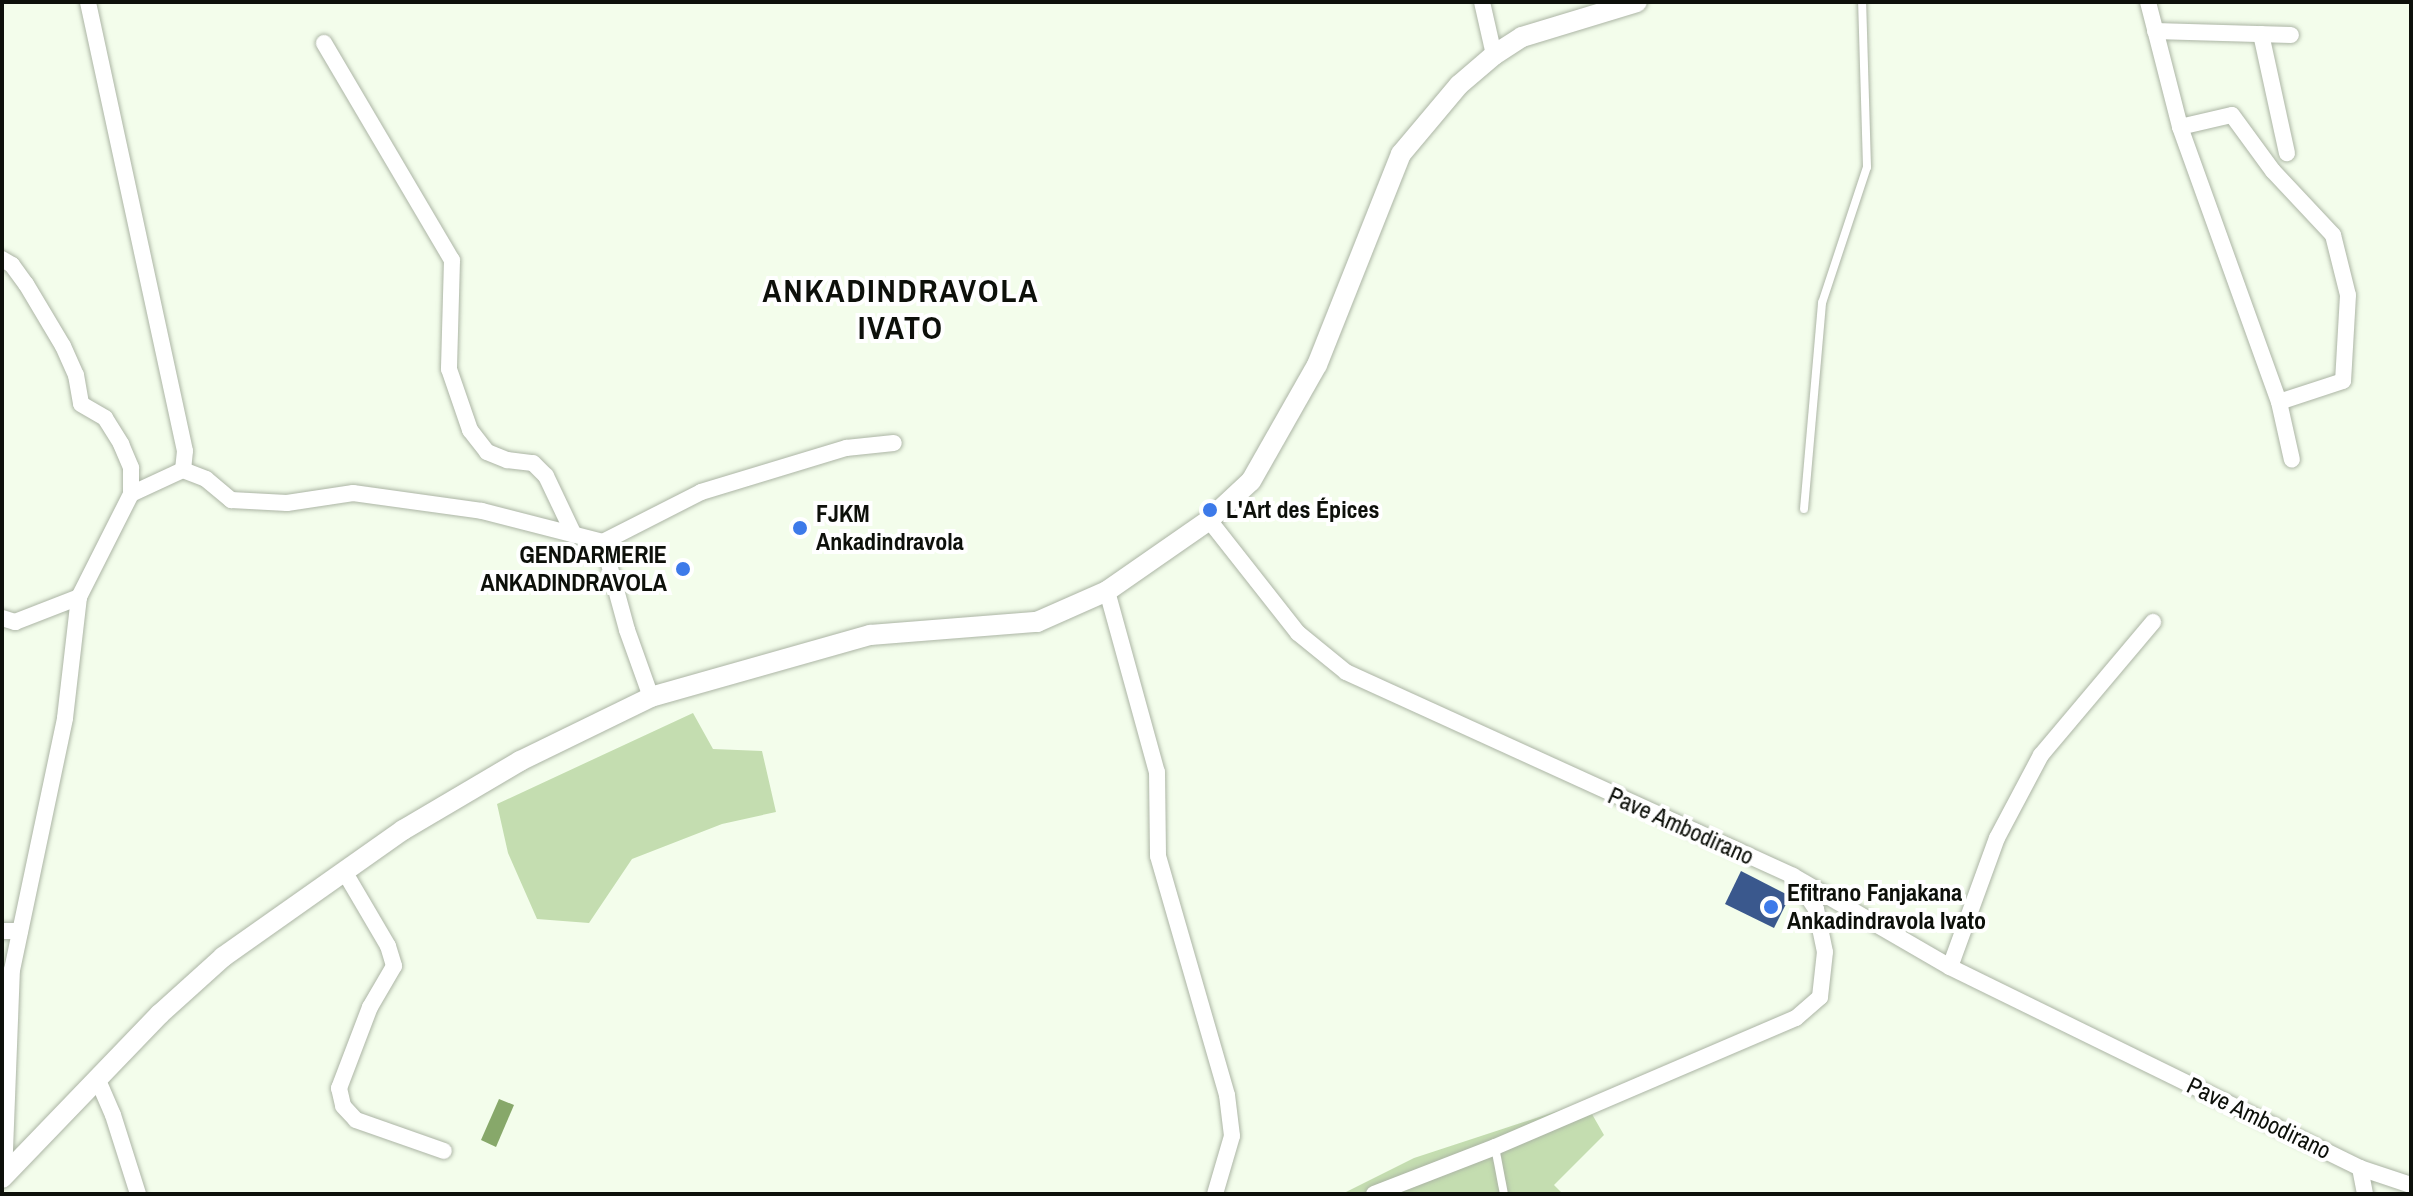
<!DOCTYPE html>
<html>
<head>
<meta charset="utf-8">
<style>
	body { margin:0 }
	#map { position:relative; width:2413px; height:1196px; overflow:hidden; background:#f3fdeb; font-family:"Archivo Narrow",sans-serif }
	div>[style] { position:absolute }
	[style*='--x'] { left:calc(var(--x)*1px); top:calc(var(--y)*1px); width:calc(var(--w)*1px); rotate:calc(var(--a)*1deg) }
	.green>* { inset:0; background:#c4ddb0 }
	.water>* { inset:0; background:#87a86a }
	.building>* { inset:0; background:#3a588d }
	.roads { filter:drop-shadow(0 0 2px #acb5a5) drop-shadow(0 0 2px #acb5a5) }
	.service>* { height:8px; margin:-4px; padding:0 4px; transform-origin:4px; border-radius:4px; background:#fff }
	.minor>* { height:16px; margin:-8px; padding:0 8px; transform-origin:8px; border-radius:8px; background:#fff }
	.tertiary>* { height:20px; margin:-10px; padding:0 10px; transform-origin:10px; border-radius:10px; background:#fff }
	.dots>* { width:22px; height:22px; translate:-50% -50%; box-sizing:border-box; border:4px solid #fff; border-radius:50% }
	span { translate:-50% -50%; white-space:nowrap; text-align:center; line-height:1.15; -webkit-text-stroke:8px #fff; paint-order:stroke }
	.poi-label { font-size:24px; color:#0d100a; font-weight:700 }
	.left { translate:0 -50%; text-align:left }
	.right { translate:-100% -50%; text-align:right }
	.street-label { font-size:24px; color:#0d100a }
	.district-label { font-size:32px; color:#0d100a; font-weight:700; letter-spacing:2px }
	.frame { position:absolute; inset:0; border:4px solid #0d100a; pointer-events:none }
</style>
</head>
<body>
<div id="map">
	<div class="green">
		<div style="clip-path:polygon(693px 713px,713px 749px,762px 751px,776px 812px,722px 824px,632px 859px,589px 923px,537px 919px,508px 853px,497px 804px)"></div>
		<div style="clip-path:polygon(1585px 1102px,1604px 1135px,1554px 1185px,1563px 1194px,1342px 1194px,1414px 1158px)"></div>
	</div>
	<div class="water">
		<div style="clip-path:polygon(499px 1099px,514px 1105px,496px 1147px,481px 1140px)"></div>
	</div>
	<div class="building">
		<div style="clip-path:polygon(1741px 871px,1790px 896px,1774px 928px,1725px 904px)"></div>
	</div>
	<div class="roads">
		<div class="service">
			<div style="--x:1804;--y:509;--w:207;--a:-85"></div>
			<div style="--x:1822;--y:303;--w:143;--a:-71.7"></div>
			<div style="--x:1867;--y:167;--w:165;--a:-91.7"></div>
			<div style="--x:1495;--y:1147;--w:48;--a:79.2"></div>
		</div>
		<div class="minor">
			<div style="--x:1482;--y:2;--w:54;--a:77.2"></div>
			<div style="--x:2148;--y:2;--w:129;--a:75.6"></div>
			<div style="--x:2180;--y:127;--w:53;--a:-13"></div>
			<div style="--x:2232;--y:115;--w:69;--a:53.8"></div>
			<div style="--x:2273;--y:171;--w:88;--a:46.8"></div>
			<div style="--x:2333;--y:235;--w:62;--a:76"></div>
			<div style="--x:2348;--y:295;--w:86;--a:93.3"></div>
			<div style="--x:2343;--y:381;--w:67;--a:161.8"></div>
			<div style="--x:2155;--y:31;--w:136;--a:1.7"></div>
			<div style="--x:2261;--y:34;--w:122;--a:77.7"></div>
			<div style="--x:324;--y:43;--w:252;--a:59.5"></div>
			<div style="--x:452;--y:260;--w:109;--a:91.6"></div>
			<div style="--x:449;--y:369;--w:65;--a:71"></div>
			<div style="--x:470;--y:430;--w:28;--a:52"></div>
			<div style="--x:487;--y:452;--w:22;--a:22"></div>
			<div style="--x:507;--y:460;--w:26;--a:7"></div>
			<div style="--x:533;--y:463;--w:18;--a:45"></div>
			<div style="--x:546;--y:476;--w:65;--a:64.6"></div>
			<div style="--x:2180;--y:127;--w:292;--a:70.2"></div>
			<div style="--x:2279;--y:402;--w:59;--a:77.4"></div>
			<div style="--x:2;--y:259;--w:12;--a:31"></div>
			<div style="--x:12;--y:265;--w:24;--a:54"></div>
			<div style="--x:26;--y:284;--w:72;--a:59.2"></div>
			<div style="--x:63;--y:346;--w:32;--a:66"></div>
			<div style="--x:76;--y:375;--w:29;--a:80"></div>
			<div style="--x:81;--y:404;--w:28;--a:30"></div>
			<div style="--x:105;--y:418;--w:31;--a:58"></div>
			<div style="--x:121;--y:444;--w:26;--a:67"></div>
			<div style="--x:131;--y:468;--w:26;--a:90"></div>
			<div style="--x:183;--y:470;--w:25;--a:21"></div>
			<div style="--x:206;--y:479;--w:33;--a:40"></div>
			<div style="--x:231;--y:500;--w:56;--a:3.1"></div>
			<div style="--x:287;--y:503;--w:67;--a:-8.6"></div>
			<div style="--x:353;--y:493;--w:130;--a:7.9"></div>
			<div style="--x:482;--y:511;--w:125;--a:14.4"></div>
			<div style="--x:603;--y:542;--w:91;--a:74.7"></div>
			<div style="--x:627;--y:630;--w:71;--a:70.3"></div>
			<div style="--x:1209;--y:520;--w:144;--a:51.8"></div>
			<div style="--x:1298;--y:633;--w:62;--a:39.1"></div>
			<div style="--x:1346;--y:672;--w:491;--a:24.5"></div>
			<div style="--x:1793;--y:876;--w:181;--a:30.1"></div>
			<div style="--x:1950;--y:967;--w:457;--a:26.1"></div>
			<div style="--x:2360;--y:1168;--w:54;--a:18.4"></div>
			<div style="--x:603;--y:542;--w:110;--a:-27"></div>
			<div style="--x:701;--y:492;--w:152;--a:-16.9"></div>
			<div style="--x:846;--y:448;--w:48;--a:-5.9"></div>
			<div style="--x:1107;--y:591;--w:188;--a:74.6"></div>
			<div style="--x:1157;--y:772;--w:84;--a:89.3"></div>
			<div style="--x:1158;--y:856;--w:249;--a:73.9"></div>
			<div style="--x:1227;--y:1095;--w:41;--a:83"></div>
			<div style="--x:1232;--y:1136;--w:60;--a:106.3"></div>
			<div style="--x:2;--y:618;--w:14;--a:17"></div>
			<div style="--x:15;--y:622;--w:69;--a:-21.3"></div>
			<div style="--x:344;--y:871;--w:87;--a:59.6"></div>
			<div style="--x:388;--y:946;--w:21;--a:73"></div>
			<div style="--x:394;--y:966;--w:48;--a:120.3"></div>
			<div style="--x:370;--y:1007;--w:87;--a:110.9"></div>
			<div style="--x:339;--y:1088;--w:18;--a:77"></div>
			<div style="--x:343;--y:1106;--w:19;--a:47"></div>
			<div style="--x:356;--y:1120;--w:93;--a:19.4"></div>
			<div style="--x:2;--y:931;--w:18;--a:0"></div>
			<div style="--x:1950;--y:967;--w:137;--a:-70"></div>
			<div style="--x:1997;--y:838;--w:94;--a:-62.1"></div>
			<div style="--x:2041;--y:755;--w:174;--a:-49.9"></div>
			<div style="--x:97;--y:1078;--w:40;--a:66.6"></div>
			<div style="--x:113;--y:1115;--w:83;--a:72.4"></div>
			<div style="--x:2360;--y:1168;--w:26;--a:79"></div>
			<div style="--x:4;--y:1176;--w:206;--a:-87.8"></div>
			<div style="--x:12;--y:970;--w:258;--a:-78.1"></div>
			<div style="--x:65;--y:718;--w:122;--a:-83.4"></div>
			<div style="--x:79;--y:597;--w:115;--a:-63.2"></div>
			<div style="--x:131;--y:494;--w:57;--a:-24.8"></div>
			<div style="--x:183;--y:470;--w:19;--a:-84"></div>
			<div style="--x:185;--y:451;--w:459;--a:-102.2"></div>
			<div style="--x:1374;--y:1194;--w:130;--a:-21.2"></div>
			<div style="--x:1495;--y:1147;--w:327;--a:-23.2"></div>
			<div style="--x:1796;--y:1018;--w:32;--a:-41"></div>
			<div style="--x:1820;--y:997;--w:45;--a:-83.7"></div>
			<div style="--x:1825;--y:952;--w:44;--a:-101.8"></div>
			<div style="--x:1816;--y:909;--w:34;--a:-124"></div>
		</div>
		<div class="tertiary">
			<div style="--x:2;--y:1178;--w:228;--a:-46.1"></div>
			<div style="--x:160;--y:1014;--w:85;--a:-42.1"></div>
			<div style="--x:223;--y:957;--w:220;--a:-35.2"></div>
			<div style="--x:403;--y:830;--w:136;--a:-30.5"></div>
			<div style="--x:520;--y:761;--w:146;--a:-26"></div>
			<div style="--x:651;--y:697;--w:228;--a:-15.8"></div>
			<div style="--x:870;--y:635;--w:168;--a:-4.5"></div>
			<div style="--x:1037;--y:622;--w:77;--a:-23.9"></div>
			<div style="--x:1107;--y:591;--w:124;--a:-34.8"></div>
			<div style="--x:1209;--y:520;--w:57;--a:-42.9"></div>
			<div style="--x:1251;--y:481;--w:133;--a:-60.4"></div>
			<div style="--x:1317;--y:365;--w:227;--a:-68.3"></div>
			<div style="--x:1401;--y:154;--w:90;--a:-50"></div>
			<div style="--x:1459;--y:85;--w:46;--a:-40.6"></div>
			<div style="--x:1494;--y:55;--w:33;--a:-33"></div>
			<div style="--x:1522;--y:37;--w:120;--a:-16.9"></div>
		</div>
	</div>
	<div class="dots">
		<div style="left:1210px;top:510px;background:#3d7ae9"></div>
		<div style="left:800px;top:528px;background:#3d7ae9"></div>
		<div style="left:683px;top:569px;background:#3d7ae9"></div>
		<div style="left:1771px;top:907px;background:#3d7ae9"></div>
	</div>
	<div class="poi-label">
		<span class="left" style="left:1226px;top:510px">L'Art des Épices</span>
		<span class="left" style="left:816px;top:528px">FJKM<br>Ankadindravola</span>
		<span class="right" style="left:667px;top:569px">GENDARMERIE<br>ANKADINDRAVOLA</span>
		<span class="left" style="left:1787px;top:907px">Efitrano Fanjakana<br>Ankadindravola Ivato</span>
	</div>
	<div class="street-label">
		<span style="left:1681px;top:826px;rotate:24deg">Pave Ambodirano</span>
		<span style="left:2259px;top:1118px;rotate:26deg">Pave Ambodirano</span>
	</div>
	<div class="district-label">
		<span style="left:901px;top:310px">ANKADINDRAVOLA<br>IVATO</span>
	</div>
	<div class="frame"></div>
</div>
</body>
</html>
